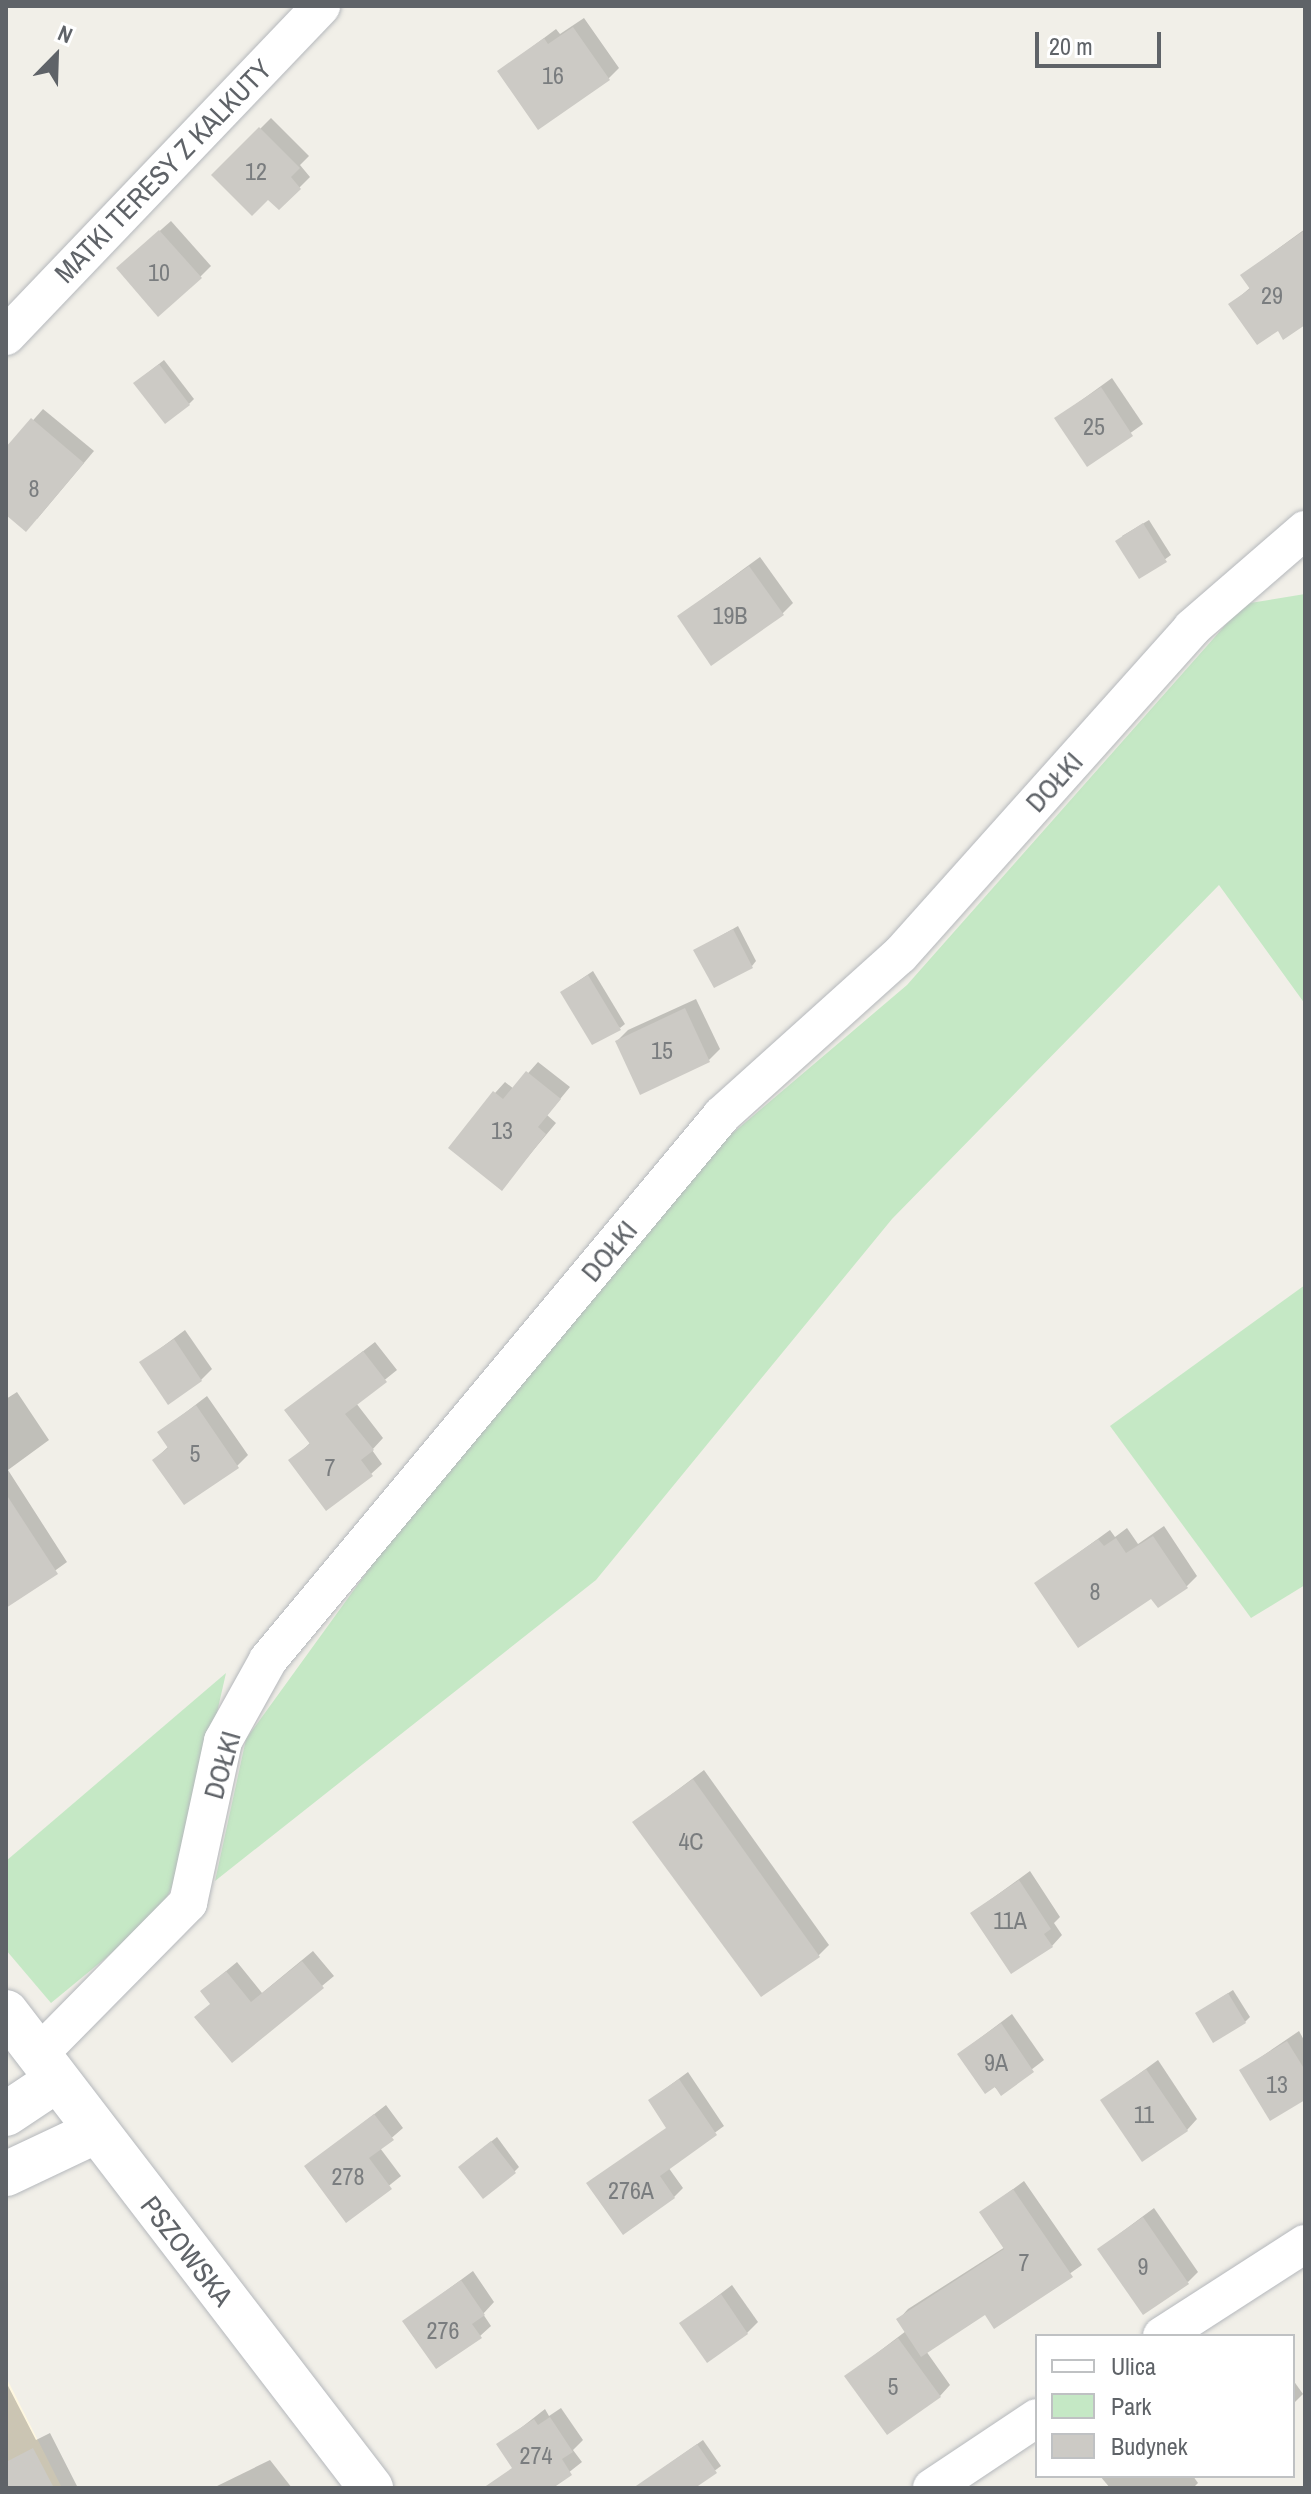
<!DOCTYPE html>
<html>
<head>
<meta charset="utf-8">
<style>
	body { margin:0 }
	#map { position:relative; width:1311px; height:2494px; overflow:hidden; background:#f1efe8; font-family:"Archivo Narrow",sans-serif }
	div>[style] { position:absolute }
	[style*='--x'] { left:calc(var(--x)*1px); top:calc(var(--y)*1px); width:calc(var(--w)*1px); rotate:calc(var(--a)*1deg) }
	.commercial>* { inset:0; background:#fef7e0 }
	.green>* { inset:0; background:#c5e8c5 }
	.shadow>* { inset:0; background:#0003 }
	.building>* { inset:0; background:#cccac5 }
	.roads { filter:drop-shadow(0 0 2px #b5b8bc) drop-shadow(0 0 2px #b5b8bc) }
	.street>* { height:38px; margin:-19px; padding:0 19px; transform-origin:19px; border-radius:19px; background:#fff }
	.secondary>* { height:44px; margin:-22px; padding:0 22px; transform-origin:22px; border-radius:22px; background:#fff }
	span { translate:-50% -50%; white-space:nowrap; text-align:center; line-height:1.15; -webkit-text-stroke:6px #fff; paint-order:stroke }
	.number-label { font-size:24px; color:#7a7d7f }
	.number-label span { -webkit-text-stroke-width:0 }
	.street-label { font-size:28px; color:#5f6368 }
	.frame { position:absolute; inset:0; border:8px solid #5f6368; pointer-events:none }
	.legend { position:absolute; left:1035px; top:2334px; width:260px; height:144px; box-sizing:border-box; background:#fff; border:2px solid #bfc1c3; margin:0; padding:10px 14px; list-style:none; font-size:24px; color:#5f6368 }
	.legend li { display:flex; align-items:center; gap:16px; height:40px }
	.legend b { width:40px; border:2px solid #bfc1c3 }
	.north { position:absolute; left:16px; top:16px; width:80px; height:80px; -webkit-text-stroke:6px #fff; paint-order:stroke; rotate:23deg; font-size:22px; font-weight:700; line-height:32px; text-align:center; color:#5f6368 }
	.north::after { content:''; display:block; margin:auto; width:28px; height:36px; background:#5f6368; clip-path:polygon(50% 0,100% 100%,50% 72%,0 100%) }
	.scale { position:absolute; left:1035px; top:32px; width:126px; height:36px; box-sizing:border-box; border:4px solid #5f6368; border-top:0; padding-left:10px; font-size:24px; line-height:28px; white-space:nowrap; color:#5f6368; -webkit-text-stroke:6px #fff; paint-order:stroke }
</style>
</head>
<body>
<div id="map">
	<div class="commercial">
		<div style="clip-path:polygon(6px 2377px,62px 2488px,6px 2488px)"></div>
	</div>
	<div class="green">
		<div style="clip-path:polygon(1305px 594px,1305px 1004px,1219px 885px,892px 1219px,596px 1580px,215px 1881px,246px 1739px,390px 1540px,727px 1138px,907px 985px,1244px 604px)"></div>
		<div style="clip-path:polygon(1305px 1285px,1305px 1585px,1251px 1618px,1110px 1426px)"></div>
		<div style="clip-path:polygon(226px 1673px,182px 1867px,158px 1915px,51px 2003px,6px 1950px,6px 1861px)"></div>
	</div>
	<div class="shadow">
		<div style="clip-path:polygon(584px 18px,619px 68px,608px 79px,500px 71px,556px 29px,560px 34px)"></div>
		<div style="clip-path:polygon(271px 118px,309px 156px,300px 165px,310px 177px,279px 208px,268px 197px,214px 175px)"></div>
		<div style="clip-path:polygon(171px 221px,211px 266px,200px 277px,129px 258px)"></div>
		<div style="clip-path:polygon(1305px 229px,1305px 322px,1278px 328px,1231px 304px,1251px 287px,1242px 275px)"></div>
		<div style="clip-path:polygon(164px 360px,194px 399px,189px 404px,141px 378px)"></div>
		<div style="clip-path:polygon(1112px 378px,1143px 424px,1087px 464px,1057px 418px)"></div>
		<div style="clip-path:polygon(43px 409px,94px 451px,37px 519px,6px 512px,6px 451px)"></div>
		<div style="clip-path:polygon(1149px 520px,1171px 555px,1140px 577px,1122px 536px)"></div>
		<div style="clip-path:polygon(760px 557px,793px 603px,782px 614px,679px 616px)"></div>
		<div style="clip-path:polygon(738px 926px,756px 961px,752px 966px,696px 950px)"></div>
		<div style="clip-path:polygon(593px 971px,625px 1024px,620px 1028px,562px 992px)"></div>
		<div style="clip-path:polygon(696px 999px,720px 1049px,709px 1060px,641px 1092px,617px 1041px,628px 1030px)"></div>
		<div style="clip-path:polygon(538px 1062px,570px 1087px,547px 1115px,556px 1123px,502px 1188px,495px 1093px,505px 1082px,514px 1089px)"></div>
		<div style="clip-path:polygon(185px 1330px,212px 1369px,201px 1380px,142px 1362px)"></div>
		<div style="clip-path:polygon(375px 1342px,397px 1370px,356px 1403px,383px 1438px,372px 1450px,382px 1464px,371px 1474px,291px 1461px,311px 1442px,287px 1410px)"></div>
		<div style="clip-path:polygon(17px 1392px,49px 1440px,8px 1470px,67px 1562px,6px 1606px,6px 1399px)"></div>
		<div style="clip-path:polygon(207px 1396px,248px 1455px,237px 1466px,154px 1460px,169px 1446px,160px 1432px)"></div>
		<div style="clip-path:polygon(1164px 1526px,1197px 1576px,1187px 1586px,1037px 1583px,1110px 1530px,1115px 1537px,1127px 1528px,1138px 1544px)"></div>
		<div style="clip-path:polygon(704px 1770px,829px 1945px,818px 1956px,635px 1822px)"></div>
		<div style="clip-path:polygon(1030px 1871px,1060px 1917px,1054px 1923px,1062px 1935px,1052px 1946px,972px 1913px)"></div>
		<div style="clip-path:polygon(313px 1951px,334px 1976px,233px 2060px,212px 2003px,214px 1981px,237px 1962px,262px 1993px)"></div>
		<div style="clip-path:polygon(1233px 1990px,1250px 2017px,1245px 2022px,1197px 2013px)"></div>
		<div style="clip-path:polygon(1012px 2014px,1044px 2060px,1001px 2093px,959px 2054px)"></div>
		<div style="clip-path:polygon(1299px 2031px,1305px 2042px,1305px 2098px,1242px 2070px)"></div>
		<div style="clip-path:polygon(1158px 2060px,1197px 2119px,1187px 2130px,1103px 2100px)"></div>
		<div style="clip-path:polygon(688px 2072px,724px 2126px,668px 2167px,683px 2188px,674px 2197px,589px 2183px,676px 2124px,650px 2100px)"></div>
		<div style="clip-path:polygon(386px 2105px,403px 2128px,380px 2148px,401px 2176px,346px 2220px,306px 2167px)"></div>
		<div style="clip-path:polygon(497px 2137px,519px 2167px,514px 2172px,465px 2162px)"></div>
		<div style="clip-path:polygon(1024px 2181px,1082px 2265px,995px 2326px,985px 2312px,926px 2351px,950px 2385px,940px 2396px,847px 2376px,906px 2331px,899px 2319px,908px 2309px,1005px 2247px,982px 2212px)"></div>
		<div style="clip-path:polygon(1154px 2208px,1198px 2272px,1188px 2282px,1099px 2249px)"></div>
		<div style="clip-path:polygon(473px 2271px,494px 2302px,483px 2314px,491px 2326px,480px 2336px,405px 2321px)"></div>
		<div style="clip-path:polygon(732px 2285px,758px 2322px,747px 2333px,682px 2323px)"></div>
		<div style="clip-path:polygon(1293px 2380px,1303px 2394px,1293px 2404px)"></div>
		<div style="clip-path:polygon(6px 2382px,36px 2440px,50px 2433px,78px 2488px,6px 2488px)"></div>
		<div style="clip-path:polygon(561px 2408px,583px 2440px,573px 2450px,582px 2462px,549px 2488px,517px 2488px,514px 2467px,499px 2445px,545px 2409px,549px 2416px)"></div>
		<div style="clip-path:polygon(703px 2440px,721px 2466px,691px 2488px,668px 2488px,663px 2468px)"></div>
		<div style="clip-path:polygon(270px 2460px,292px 2488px,213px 2488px)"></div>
		<div style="clip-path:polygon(1100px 2476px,1193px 2476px,1198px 2483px,1193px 2488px,1110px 2488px)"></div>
	</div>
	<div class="building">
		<div style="clip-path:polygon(573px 27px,610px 80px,538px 130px,497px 71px,544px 38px,548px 44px)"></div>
		<div style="clip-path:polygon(259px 127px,300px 168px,291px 177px,301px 189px,279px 210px,268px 200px,252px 216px,211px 175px)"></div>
		<div style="clip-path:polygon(159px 230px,202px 278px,158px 317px,116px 268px)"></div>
		<div style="clip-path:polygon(1305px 230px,1305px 325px,1283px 340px,1278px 331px,1257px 345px,1228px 304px,1250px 289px,1240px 275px)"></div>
		<div style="clip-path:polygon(159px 364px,190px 405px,165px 424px,133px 383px)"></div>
		<div style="clip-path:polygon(1101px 387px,1133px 436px,1087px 467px,1054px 418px)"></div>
		<div style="clip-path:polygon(31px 418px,84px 463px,26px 532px,6px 515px,6px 447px)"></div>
		<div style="clip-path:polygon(1143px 523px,1167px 562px,1139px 579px,1115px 541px)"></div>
		<div style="clip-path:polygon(749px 566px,784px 615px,711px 666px,677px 616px)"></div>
		<div style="clip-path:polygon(733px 929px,753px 968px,714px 988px,693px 950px)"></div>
		<div style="clip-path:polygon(588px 975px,621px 1030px,592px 1045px,560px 992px)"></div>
		<div style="clip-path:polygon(685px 1008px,710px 1062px,640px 1095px,615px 1041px)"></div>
		<div style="clip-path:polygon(526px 1071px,561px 1099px,538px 1127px,546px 1134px,502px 1191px,448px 1148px,493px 1091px,503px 1099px)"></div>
		<div style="clip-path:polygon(174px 1339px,202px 1381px,168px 1405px,139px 1362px)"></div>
		<div style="clip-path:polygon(363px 1351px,387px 1382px,345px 1414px,374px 1450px,361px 1460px,373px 1476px,326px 1511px,288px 1460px,310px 1444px,284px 1410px)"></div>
		<div style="clip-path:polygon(196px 1405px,239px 1468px,184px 1505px,152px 1460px,168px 1448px,157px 1432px)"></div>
		<div style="clip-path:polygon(6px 1494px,58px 1574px,6px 1608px)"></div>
		<div style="clip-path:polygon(1153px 1536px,1188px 1588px,1158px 1608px,1151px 1599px,1078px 1648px,1034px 1583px,1098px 1539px,1104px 1546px,1116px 1538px,1126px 1553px)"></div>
		<div style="clip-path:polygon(693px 1779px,820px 1957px,761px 1997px,632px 1822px)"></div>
		<div style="clip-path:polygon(1019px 1880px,1051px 1929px,1044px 1934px,1053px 1947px,1011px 1974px,970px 1913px)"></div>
		<div style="clip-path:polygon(302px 1961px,324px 1988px,232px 2063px,194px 2017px,210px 2004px,200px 1991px,226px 1971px,251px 2002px)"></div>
		<div style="clip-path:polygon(1228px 1993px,1246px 2023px,1213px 2043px,1195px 2013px)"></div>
		<div style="clip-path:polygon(1001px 2023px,1034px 2072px,1001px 2096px,995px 2087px,985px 2094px,957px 2054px)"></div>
		<div style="clip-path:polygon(1287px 2041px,1305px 2070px,1305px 2100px,1270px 2121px,1239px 2070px)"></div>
		<div style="clip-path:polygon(1146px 2069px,1188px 2131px,1142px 2162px,1100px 2100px)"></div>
		<div style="clip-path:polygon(679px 2079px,717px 2135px,660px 2176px,675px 2198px,623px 2235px,586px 2183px,666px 2128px,648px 2100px)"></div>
		<div style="clip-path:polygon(374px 2114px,394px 2140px,369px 2158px,392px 2189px,346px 2223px,304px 2166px)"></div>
		<div style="clip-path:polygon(491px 2141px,516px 2173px,483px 2199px,458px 2167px)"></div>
		<div style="clip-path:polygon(1013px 2189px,1073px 2277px,994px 2329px,985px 2315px,921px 2357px,896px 2319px,1004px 2249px,979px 2212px)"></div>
		<div style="clip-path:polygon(1143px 2217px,1189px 2284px,1143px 2315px,1097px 2249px)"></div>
		<div style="clip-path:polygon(461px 2280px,485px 2315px,472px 2324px,482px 2338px,436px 2369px,402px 2321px)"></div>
		<div style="clip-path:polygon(721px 2294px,748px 2334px,707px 2363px,679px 2323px)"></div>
		<div style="clip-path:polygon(898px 2338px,941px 2397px,887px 2435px,844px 2376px)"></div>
		<div style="clip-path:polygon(550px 2417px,573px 2452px,562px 2459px,572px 2475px,553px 2488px,483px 2488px,512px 2468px,496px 2444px,534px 2419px,538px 2425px)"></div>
		<div style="clip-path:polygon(697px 2444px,717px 2473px,695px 2488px,633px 2488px)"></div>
		<div style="clip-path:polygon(33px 2448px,54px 2488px,6px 2488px,6px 2462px)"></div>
	</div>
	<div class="roads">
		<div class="street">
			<div style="--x:6;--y:336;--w:456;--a:-46.3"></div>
			<div style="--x:38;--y:2055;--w:214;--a:-45.4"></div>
			<div style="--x:188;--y:1903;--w:166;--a:-77.8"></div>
			<div style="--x:223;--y:1741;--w:93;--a:-60.9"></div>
			<div style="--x:268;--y:1660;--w:709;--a:-50.2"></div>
			<div style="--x:722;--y:1115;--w:239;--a:-42"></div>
			<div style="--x:900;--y:955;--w:438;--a:-48.2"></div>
			<div style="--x:1192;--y:628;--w:150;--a:-40.9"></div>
			<div style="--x:1162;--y:2336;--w:170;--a:-32.8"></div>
			<div style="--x:932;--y:2488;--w:126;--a:-33.7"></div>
		</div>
		<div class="secondary">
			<div style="--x:6;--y:2012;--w:600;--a:52.52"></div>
			<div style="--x:6;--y:2114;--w:61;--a:-33.7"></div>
			<div style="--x:6;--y:2174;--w:98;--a:-25.3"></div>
		</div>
	</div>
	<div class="number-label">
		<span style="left:553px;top:76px">16</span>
		<span style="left:256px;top:172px">12</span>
		<span style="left:159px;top:273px">10</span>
		<span style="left:1272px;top:296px">29</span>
		<span style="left:1094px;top:427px">25</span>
		<span style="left:34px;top:489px">8</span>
		<span style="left:730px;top:616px">19B</span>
		<span style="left:662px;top:1051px">15</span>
		<span style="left:502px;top:1131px">13</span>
		<span style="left:195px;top:1454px">5</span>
		<span style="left:330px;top:1468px">7</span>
		<span style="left:1095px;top:1592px">8</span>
		<span style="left:691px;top:1842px">4C</span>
		<span style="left:1010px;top:1921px">11A</span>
		<span style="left:996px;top:2063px">9A</span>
		<span style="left:1277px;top:2085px">13</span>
		<span style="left:1144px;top:2115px">11</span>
		<span style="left:348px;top:2177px">278</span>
		<span style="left:631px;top:2191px">276A</span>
		<span style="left:1024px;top:2263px">7</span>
		<span style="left:1143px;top:2267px">9</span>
		<span style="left:443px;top:2331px">276</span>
		<span style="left:893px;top:2387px">5</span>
		<span style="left:536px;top:2456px">274</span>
	</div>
	<div class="street-label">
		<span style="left:163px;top:171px;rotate:-46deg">MATKI TERESY Z KALKUTY</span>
		<span style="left:1054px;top:782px;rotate:-48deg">DOŁKI</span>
		<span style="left:609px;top:1251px;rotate:-50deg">DOŁKI</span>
		<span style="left:222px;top:1765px;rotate:-74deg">DOŁKI</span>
		<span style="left:187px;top:2251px;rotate:52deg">PSZOWSKA</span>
	</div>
	<div class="frame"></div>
	<ul class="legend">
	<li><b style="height:10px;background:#fff"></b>Ulica</li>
	<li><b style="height:22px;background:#c5e8c5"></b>Park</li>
	<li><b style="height:22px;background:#cccac5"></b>Budynek</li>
	</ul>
	<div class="north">N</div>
	<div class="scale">20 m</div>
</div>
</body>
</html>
